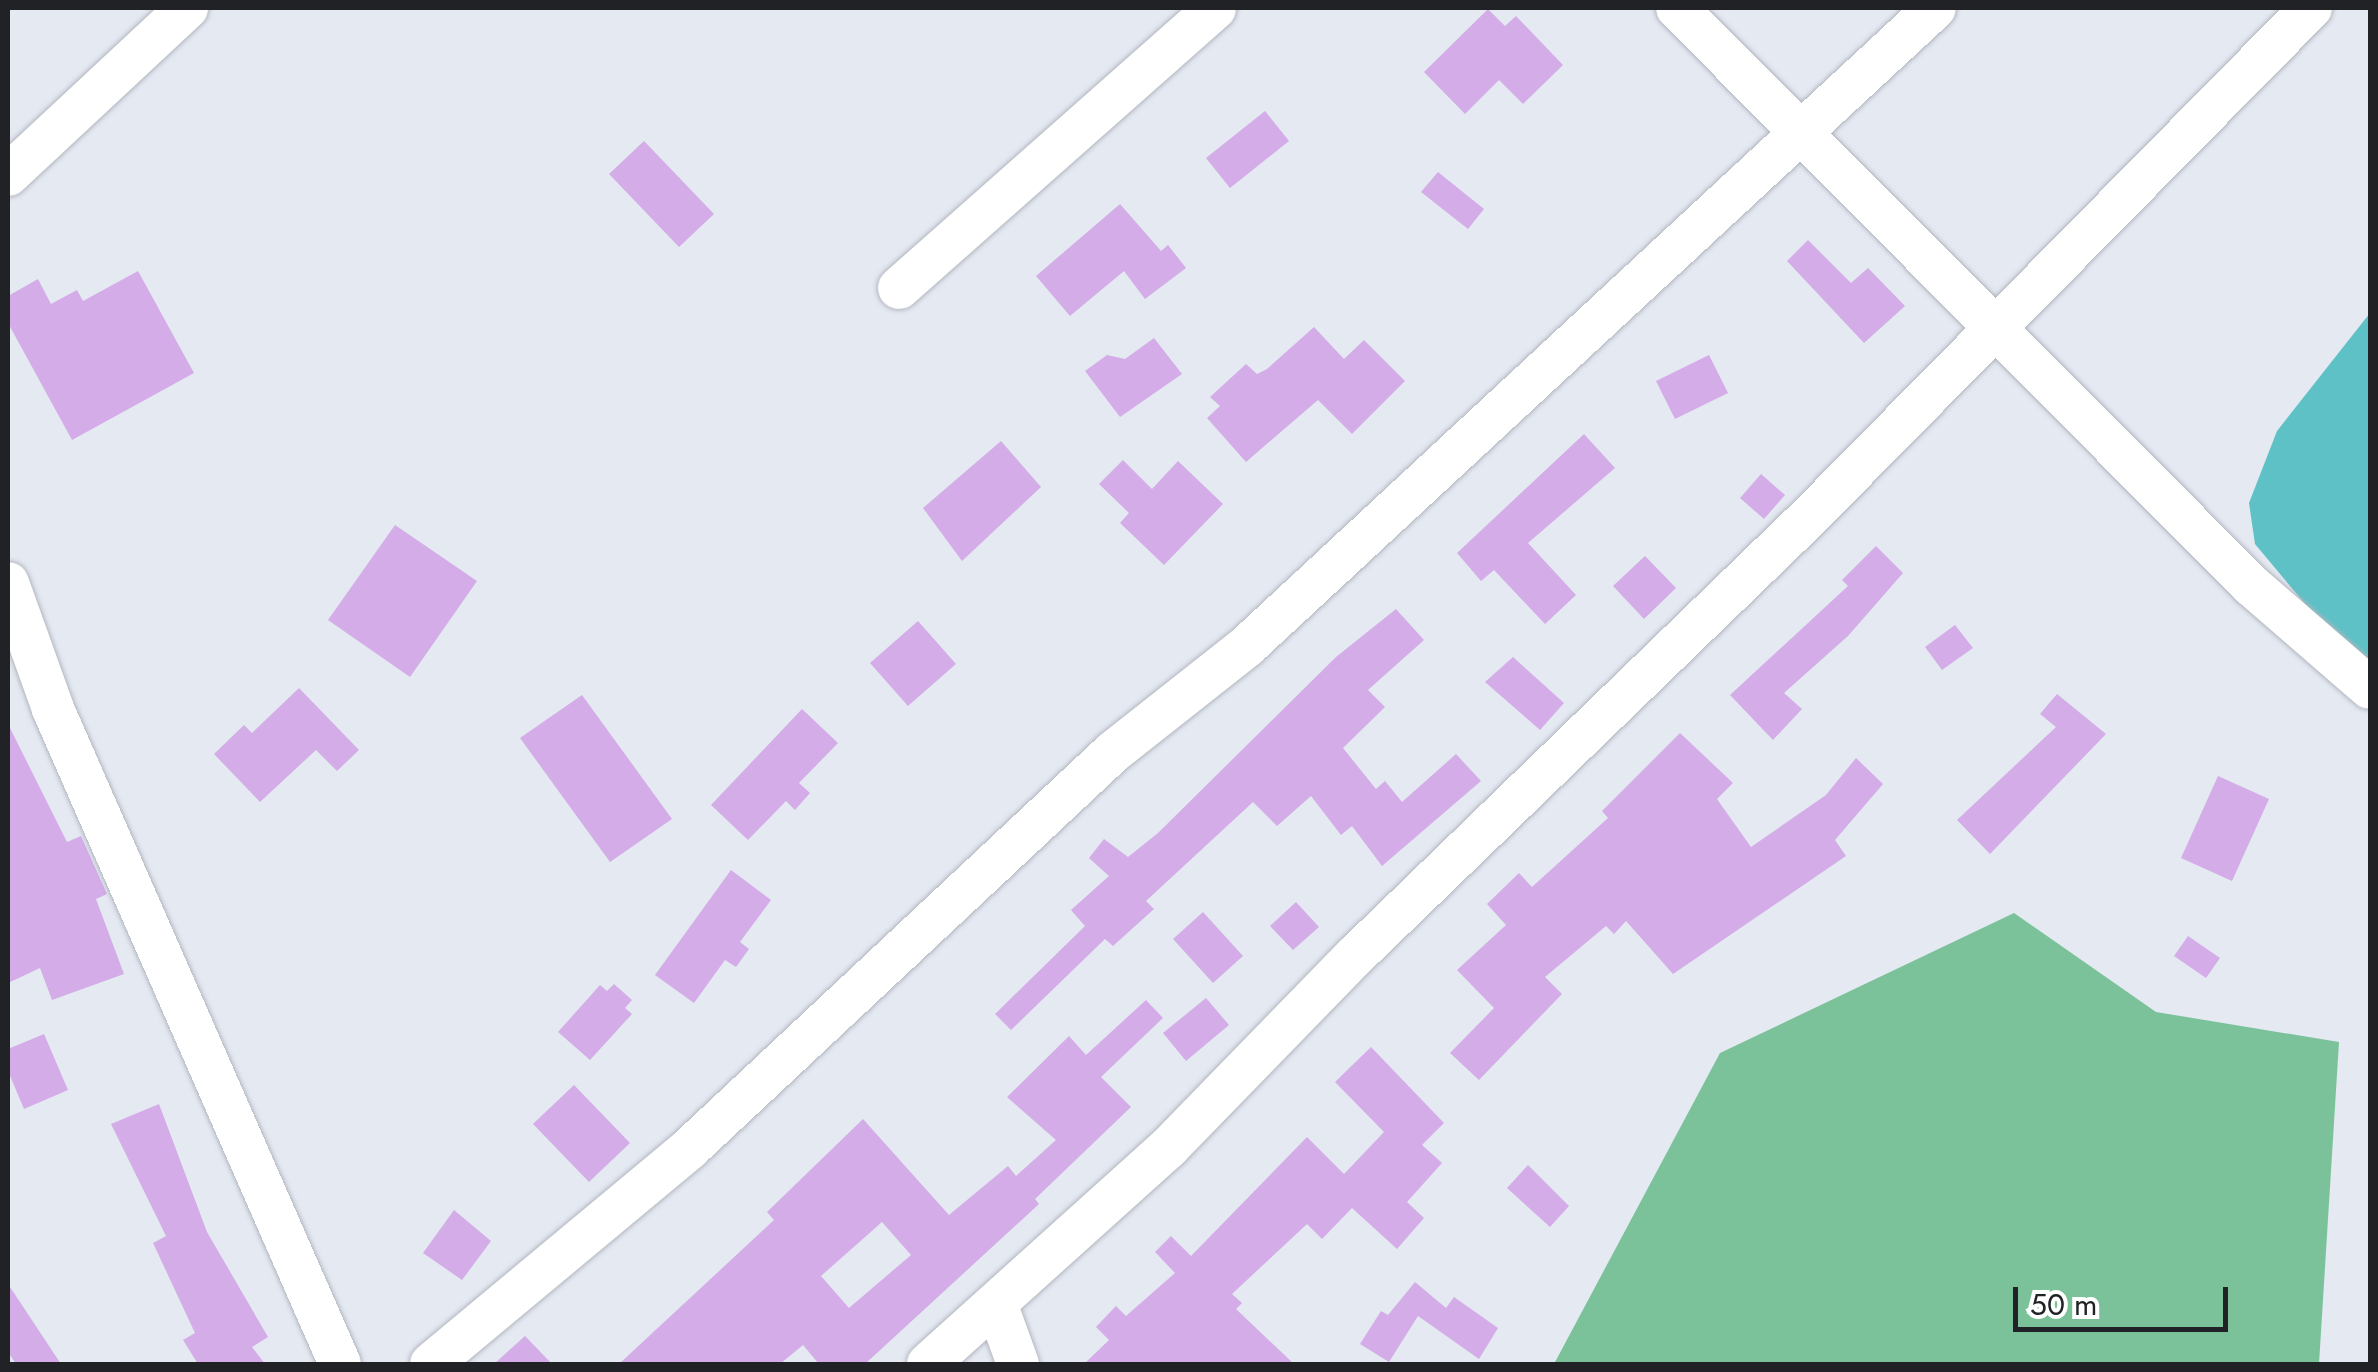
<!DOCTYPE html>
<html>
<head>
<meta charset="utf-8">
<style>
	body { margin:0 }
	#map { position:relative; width:2378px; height:1372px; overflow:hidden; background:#e4e9f2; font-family:Jost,sans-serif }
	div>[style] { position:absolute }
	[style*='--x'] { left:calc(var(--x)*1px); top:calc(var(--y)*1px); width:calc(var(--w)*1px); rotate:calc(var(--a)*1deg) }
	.forest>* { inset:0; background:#7bc29a }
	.water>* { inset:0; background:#5ec1c6 }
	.building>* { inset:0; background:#d4ace7 }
	.roads { filter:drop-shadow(0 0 2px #b2b6bf) drop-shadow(0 0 2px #b2b6bf) }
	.minor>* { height:42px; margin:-21px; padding:0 21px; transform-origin:21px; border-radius:21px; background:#fff }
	span { translate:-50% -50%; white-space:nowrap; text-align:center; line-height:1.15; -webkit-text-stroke:8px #fff; paint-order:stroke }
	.frame { position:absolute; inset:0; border:10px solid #202225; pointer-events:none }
	.scale { position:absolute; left:2013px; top:1287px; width:215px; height:45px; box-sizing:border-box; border:5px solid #202225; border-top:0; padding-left:12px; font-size:30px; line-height:35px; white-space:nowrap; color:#202225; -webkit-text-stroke:8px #fff; paint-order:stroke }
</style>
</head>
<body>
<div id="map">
	<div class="forest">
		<div style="clip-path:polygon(2014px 913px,2156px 1012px,2339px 1042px,2319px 1364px,1554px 1364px,1720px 1053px)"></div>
	</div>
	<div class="water">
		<div style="clip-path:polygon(2370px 313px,2370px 661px,2335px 640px,2255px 544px,2249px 503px,2277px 431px)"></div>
	</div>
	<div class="building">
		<div style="clip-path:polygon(1488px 9px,1505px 26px,1516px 16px,1563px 65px,1523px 104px,1499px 80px,1465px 114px,1424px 72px)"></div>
		<div style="clip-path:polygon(1265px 111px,1289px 141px,1230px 188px,1206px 158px)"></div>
		<div style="clip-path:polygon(644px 141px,714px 214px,679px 247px,609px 174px)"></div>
		<div style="clip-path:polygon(1438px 172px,1484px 209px,1468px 229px,1421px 192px)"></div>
		<div style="clip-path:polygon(1120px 204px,1161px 251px,1168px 245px,1186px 268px,1145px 299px,1124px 271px,1070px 316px,1036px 276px)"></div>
		<div style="clip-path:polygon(1808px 240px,1851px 283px,1868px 268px,1905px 306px,1864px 343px,1787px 261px)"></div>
		<div style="clip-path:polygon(138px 271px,194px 373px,72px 440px,8px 323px,8px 296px,38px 279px,51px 304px,77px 290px,83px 301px)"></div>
		<div style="clip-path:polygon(1314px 327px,1344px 359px,1364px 340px,1405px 381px,1352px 434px,1318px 400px,1246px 462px,1207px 418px,1220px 406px,1210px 397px,1246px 364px,1257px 374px,1267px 369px)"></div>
		<div style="clip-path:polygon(1154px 338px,1182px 374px,1120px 417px,1085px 371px,1107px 355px,1125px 359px)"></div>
		<div style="clip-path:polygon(1709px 355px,1728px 393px,1675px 419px,1656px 381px)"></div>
		<div style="clip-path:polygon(1584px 434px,1615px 468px,1528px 543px,1576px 595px,1545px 624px,1494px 570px,1481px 581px,1457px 553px)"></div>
		<div style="clip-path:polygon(1001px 441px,1041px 487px,962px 561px,923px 508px)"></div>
		<div style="clip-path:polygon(1123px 460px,1152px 489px,1178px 461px,1223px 504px,1164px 565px,1120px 523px,1129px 513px,1099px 484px)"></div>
		<div style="clip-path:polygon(1761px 474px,1785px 495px,1764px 519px,1740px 498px)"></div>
		<div style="clip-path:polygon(395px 525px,477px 581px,410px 677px,328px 620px)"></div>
		<div style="clip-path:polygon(1876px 546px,1903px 573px,1848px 636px,1784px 693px,1802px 709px,1773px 740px,1730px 695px,1848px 586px,1842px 580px)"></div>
		<div style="clip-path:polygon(1645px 556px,1676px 588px,1644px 619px,1613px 586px)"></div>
		<div style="clip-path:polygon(1396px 609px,1424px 640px,1368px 690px,1385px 707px,1343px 748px,1376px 789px,1385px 781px,1402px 802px,1456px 754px,1481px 781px,1382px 866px,1352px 826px,1341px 835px,1311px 796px,1277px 826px,1253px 802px,1146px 901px,1154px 909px,1113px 946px,1105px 939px,1011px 1030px,995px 1014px,1085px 926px,1071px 910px,1109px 876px,1089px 858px,1104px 839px,1128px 857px,1158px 833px,1336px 657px)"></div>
		<div style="clip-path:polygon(918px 621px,956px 664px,908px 706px,870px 663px)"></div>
		<div style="clip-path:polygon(1955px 625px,1973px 648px,1942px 670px,1925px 647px)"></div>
		<div style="clip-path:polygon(1513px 657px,1564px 703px,1540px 730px,1485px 682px)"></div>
		<div style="clip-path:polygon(299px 688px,359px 750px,337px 771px,316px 750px,260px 802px,214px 754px,244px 725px,252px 733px)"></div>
		<div style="clip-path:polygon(2057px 694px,2106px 734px,1990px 854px,1957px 820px,2056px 727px,2040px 714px)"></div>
		<div style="clip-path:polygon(582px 695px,672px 819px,610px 862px,520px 738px)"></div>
		<div style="clip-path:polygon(802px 709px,838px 743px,799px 783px,810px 793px,795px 810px,786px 801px,748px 840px,711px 805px)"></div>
		<div style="clip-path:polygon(8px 724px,67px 842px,81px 836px,107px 894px,96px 899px,124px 974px,52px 1000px,40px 968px,8px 983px)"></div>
		<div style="clip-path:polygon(1680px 733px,1733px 783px,1717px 799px,1751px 847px,1826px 795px,1856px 758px,1883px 784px,1835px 840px,1846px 856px,1673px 974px,1626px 921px,1614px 934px,1606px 926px,1545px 977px,1562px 994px,1479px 1080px,1450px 1053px,1494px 1008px,1457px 970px,1506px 925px,1487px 904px,1519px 873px,1532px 887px,1608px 818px,1602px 811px)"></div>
		<div style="clip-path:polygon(2218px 776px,2269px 799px,2232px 881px,2181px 858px)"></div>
		<div style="clip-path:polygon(731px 870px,771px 900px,740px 942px,749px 949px,736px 967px,725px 960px,694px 1003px,655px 975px)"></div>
		<div style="clip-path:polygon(1296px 902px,1319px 927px,1293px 950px,1270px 926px)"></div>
		<div style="clip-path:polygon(1203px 912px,1243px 956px,1213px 983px,1173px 939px)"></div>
		<div style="clip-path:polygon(2188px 936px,2220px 958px,2206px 978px,2174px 956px)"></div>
		<div style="clip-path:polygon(614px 984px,632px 1000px,625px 1008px,632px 1014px,590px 1060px,558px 1032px,600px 985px,607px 991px)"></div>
		<div style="clip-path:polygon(1206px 998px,1229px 1025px,1186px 1061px,1163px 1033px)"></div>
		<div style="clip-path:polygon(evenodd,1146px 1000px,1163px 1018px,1101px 1077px,1131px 1107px,1035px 1199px,1039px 1204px,865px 1364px,819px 1364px,803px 1345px,780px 1364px,619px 1364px,774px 1220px,767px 1212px,863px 1119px,949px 1215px,1008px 1166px,1016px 1176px,1056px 1140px,1007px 1097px,1069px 1036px,1086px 1055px,1146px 1000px,882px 1222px,911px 1255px,849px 1308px,821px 1276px,882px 1222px)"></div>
		<div style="clip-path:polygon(44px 1034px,68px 1090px,24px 1109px,8px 1071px,8px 1049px)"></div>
		<div style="clip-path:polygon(1371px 1047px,1444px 1123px,1422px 1145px,1442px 1163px,1407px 1202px,1424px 1218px,1397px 1249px,1352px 1208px,1322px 1239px,1307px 1224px,1232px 1294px,1242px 1303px,1236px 1309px,1294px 1364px,1084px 1364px,1109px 1340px,1096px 1327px,1116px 1306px,1126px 1316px,1175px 1273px,1155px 1252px,1171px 1236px,1191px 1256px,1307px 1137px,1344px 1174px,1384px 1132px,1335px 1082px)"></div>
		<div style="clip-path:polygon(574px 1085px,630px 1143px,589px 1182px,533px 1124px)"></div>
		<div style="clip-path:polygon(159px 1104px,207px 1232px,268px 1337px,252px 1347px,265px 1364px,198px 1364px,183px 1340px,195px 1333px,153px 1243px,166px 1236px,111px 1124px)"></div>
		<div style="clip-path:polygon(1528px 1165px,1569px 1206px,1550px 1227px,1507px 1188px)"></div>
		<div style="clip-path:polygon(454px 1210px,491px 1241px,462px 1280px,423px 1253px)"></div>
		<div style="clip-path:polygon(1415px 1282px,1446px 1308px,1454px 1297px,1498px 1328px,1479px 1359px,1418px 1316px,1389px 1362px,1360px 1344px,1381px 1311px,1388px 1315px)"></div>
		<div style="clip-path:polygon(8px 1284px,61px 1364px,16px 1364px,8px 1352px)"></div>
		<div style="clip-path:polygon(525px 1336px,552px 1364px,494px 1364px)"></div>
	</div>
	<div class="roads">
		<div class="minor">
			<div style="--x:1677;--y:8;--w:814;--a:45.15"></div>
			<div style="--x:2251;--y:585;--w:157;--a:40.9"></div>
			<div style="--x:8;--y:175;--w:245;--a:-43"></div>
			<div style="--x:899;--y:288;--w:422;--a:-41.5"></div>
			<div style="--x:8;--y:583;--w:134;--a:70.3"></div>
			<div style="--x:53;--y:709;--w:715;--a:66.34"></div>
			<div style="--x:997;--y:1306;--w:62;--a:70.1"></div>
			<div style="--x:431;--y:1364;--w:337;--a:-39.8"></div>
			<div style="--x:690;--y:1148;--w:579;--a:-43.11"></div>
			<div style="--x:1113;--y:752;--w:171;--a:-38.3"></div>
			<div style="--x:1247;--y:646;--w:938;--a:-42.84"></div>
			<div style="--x:928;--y:1364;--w:323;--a:-42"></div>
			<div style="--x:1168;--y:1148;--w:267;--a:-45.8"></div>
			<div style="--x:1354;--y:957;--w:633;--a:-44.04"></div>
			<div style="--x:1809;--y:517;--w:715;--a:-45.4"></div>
		</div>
	</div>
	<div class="frame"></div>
	<div class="scale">50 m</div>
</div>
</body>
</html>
